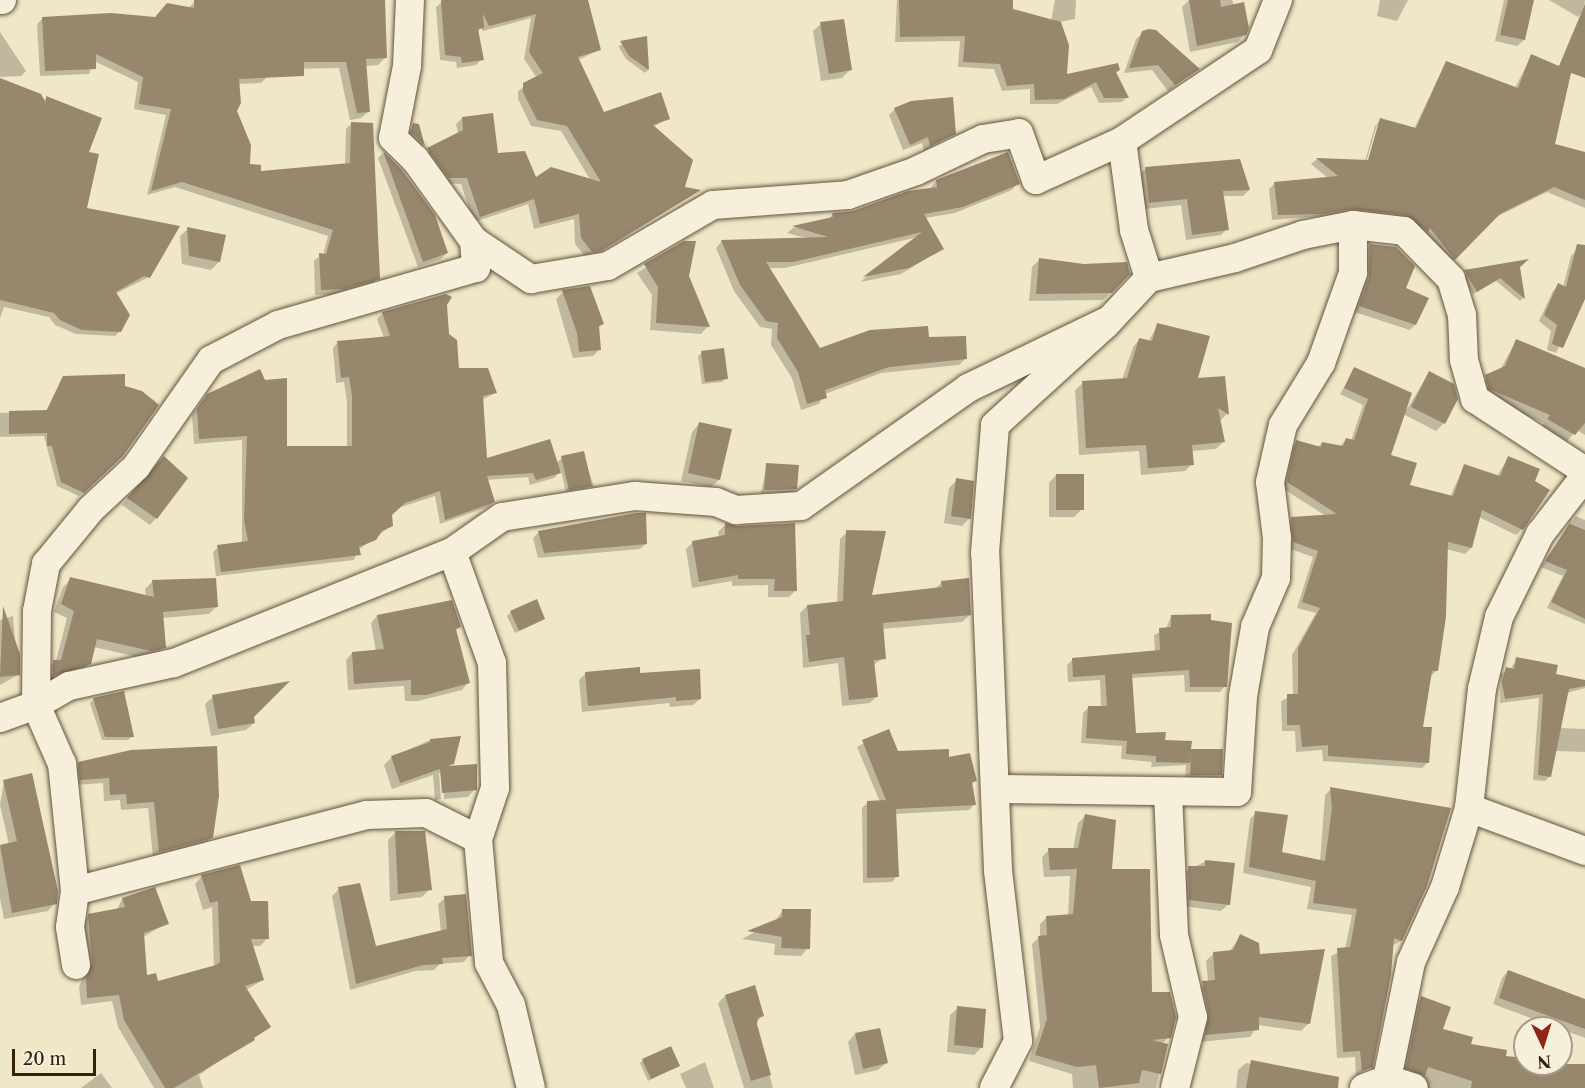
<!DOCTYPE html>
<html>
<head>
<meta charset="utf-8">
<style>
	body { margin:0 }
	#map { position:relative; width:1585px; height:1088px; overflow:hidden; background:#efe7c7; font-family:"Libre Caslon Text",serif }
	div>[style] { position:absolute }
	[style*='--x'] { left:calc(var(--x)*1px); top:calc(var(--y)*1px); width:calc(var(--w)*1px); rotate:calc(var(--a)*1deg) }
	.shadow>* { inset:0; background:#0003 }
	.building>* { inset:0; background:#96876d }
	.roads { filter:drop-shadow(0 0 2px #64523b) drop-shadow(0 0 2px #64523b) }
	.minor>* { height:28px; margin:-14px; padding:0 14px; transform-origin:14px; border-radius:14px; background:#f5efdb }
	span { translate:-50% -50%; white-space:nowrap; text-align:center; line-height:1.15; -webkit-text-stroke:4.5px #f5efdb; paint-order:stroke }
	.north { position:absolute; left:1513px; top:1016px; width:60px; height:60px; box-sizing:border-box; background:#f5efdb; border:2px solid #a89c88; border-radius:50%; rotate:176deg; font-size:16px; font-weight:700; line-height:24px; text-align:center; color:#35200c }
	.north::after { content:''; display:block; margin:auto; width:21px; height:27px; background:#8f2418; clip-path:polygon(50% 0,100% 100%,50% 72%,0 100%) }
	.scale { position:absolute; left:12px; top:1049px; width:84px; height:27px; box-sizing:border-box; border:3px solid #35200c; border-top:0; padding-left:8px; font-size:18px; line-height:21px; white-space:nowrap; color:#35200c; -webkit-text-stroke:4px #f5efdb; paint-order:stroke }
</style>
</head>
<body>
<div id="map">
	<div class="shadow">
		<div style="clip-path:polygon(259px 0,267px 77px,261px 83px,238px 84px,236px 111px,248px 166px,259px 173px,345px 165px,346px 129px,351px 124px,378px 278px,372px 284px,338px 294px,315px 295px,314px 260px,323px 255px,328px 236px,175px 187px,147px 195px,166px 115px,134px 109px,138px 82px,94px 61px,89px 74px,40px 76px,37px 24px,43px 18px,155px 18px,189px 8px,195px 1px)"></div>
		<div style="clip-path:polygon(291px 0,383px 0,385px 58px,378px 65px,365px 66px,369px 111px,361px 118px,350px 120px,339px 68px,290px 69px)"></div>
		<div style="clip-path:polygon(576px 0,599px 50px,578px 60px,604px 114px,669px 118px,653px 127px,683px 188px,698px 191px,595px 256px,586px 257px,575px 244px,574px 219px,534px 229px,528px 204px,474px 222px,461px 184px,443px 183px,422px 155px,458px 134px,456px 124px,462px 118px,496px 155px,535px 179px,591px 181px,561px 131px,531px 126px,518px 99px,518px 91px,537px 78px,524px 59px,531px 18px,483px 31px,481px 28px,477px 33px,482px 59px,476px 65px,457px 68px,456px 62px,440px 60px,436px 7px,442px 2px)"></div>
		<div style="clip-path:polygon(897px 0,1012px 0,1011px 10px,1051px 21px,1055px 0,1076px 0,1075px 19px,1060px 22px,1065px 76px,1119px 70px,1115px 74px,1127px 97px,1122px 102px,1099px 103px,1091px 87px,1057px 104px,1030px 104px,1030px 89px,1002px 91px,994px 69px,958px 67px,960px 41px,895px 42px)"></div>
		<div style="clip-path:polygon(1189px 0,1232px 0,1245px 34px,1238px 42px,1190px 52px,1182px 7px)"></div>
		<div style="clip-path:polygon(1380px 0,1408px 0,1397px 21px,1377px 16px)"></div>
		<div style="clip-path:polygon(1504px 0,1532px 0,1524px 40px,1517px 46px,1495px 41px)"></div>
		<div style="clip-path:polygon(1549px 0,1585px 0,1584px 10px,1578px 17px)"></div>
		<div style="clip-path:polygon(821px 24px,850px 70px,842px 78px,821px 81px,813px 31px)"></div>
		<div style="clip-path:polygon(0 32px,26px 71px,21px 76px,0 77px)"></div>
		<div style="clip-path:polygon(1143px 33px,1198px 69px,1168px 91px,1152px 70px,1124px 73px,1136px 39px)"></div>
		<div style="clip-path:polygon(645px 38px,648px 70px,645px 73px,626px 59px,618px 46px)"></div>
		<div style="clip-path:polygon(evenodd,1531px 56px,1553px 146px,1585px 153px,1585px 208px,1547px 192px,1492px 219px,1449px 265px,1348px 214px,1272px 220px,1269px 189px,1275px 183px,1328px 178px,1311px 164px,1317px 159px,1365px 161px,1375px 126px,1381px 120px,1414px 129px,1446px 62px,1515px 88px,1531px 56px,1377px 125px,1380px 125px,1368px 167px,1365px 166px,1377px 125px)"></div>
		<div style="clip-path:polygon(0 79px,43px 101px,46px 98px,87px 153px,85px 209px,149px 277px,115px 294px,120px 331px,115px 336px,76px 334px,55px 325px,49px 317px,4px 307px,0 318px)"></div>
		<div style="clip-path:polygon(895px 109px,955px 133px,924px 151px,922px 143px,903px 150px,889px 115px)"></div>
		<div style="clip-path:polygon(413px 125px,418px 125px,423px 145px,420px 148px,408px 136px)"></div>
		<div style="clip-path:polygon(383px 153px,401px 171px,447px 253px,441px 259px,418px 267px,378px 158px)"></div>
		<div style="clip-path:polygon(1146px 168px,1249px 190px,1243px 196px,1223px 196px,1227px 229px,1221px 235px,1186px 240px,1181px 205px,1144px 209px,1140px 174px)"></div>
		<div style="clip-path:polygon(936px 181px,1018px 183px,1012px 190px,955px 213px,925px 218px,942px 249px,901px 274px,860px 282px,918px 237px,785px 268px,768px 268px,820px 349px,965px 359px,959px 365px,881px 373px,825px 394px,819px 404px,801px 410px,792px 378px,771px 345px,772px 329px,760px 327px,734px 291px,716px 248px,722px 241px,806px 238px,787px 233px,793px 228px,827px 220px,833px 214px,854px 212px,930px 189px)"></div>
		<div style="clip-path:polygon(188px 229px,219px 262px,211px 270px,182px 264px,180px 236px)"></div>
		<div style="clip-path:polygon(685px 242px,688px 276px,708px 326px,701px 334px,650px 330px,652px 295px,637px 273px)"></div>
		<div style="clip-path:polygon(1370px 245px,1404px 288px,1415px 325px,1410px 330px,1354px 312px,1365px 251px)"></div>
		<div style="clip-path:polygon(1577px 250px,1585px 252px,1585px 295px,1556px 353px,1547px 350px,1551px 331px,1539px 321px,1553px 291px,1559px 285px,1563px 287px,1571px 256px)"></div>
		<div style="clip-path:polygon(1039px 260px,1084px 265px,1129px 273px,1103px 300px,1029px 301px,1032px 267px)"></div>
		<div style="clip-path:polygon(1518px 267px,1523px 298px,1520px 301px,1496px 281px,1473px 294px,1462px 275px)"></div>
		<div style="clip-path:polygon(563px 292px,602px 324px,598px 328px,600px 349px,593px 356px,573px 358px,556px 299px)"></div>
		<div style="clip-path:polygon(446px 296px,448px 335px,458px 369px,495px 393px,482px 400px,486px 460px,556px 463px,562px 458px,583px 453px,594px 487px,566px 492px,561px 471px,554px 478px,530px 485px,528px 477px,486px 480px,494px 502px,488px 507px,440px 524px,435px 496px,398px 508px,390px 515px,391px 526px,358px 550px,354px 560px,216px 576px,213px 552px,218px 547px,242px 544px,242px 440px,194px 444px,192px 415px,202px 401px,286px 448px,347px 447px,347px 402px,344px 382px,336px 383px,333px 348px,338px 342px,384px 338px,377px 319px,382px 314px)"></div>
		<div style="clip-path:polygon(1158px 325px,1196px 380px,1223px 377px,1227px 414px,1219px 422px,1223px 442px,1216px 449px,1191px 451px,1192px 464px,1185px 471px,1141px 475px,1139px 451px,1079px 455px,1075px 390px,1083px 383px,1122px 380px,1133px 347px,1140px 339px,1148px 342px)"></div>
		<div style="clip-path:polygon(1516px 341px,1585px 369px,1585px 435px,1577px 430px,1566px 442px,1541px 427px,1544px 423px,1482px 396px,1479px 384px,1500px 370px)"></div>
		<div style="clip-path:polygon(702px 353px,726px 378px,722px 382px,702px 384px,698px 356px)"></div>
		<div style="clip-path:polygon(1355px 368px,1407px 409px,1429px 373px,1444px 423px,1436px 431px,1403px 414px,1389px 456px,1408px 486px,1450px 497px,1464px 466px,1497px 476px,1508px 458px,1522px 529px,1516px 535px,1479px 517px,1471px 548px,1465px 554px,1446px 549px,1437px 670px,1431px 676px,1421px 728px,1428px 762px,1422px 768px,1323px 761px,1322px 750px,1296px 752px,1295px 731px,1282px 731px,1281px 701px,1293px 695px,1292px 655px,1316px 613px,1297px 608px,1313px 557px,1288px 548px,1286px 524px,1292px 519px,1326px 516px,1282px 488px,1291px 448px,1297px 442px,1317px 448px,1322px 443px,1340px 447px,1346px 439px,1351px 441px,1363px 405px,1340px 394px)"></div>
		<div style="clip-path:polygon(63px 377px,124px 388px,154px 400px,158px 405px,122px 455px,79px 496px,57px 486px,44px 436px,0 437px,0 413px,46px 411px)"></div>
		<div style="clip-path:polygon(699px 424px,719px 480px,711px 487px,681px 481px,692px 432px)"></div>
		<div style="clip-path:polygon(767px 464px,796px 488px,792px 492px,761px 493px)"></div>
		<div style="clip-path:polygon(157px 465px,156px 518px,150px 525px,122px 505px)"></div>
		<div style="clip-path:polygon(1056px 475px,1082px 509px,1074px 517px,1049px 517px,1049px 483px)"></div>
		<div style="clip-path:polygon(957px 480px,970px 518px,962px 526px,944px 523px,949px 488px)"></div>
		<div style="clip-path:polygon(1576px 516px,1585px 520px,1585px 624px,1547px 608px,1563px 576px,1541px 567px)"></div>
		<div style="clip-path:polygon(725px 525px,796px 590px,789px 597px,768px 597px,768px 585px,732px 586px,732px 581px,692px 588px,686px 549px,693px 542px,719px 538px,718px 532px)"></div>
		<div style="clip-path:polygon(539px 532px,646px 544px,640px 549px,538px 558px,533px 538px)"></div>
		<div style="clip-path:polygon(847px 532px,870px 596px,934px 590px,942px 582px,970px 615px,962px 622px,882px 629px,884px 658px,873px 665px,877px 696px,870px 703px,842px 706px,838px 663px,803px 668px,800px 613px,807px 606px,837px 603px,840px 539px)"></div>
		<div style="clip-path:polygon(71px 579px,146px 597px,145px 589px,153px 581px,217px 606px,209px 614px,162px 618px,164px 647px,156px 655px,142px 658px,94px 647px,90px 663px,82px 672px,46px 683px,46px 669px,56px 661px,67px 618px,54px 612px,63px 587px)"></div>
		<div style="clip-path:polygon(511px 612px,544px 619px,515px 633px,507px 616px)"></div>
		<div style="clip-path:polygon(13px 616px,18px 675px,0 685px,0 620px)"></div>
		<div style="clip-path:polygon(377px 616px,460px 627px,455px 631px,468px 683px,462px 690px,418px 701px,405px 701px,404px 686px,348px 690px,346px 660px,352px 653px,376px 652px,371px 623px)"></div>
		<div style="clip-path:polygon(1171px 616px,1225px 686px,1220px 692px,1185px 692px,1184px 675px,1130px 678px,1134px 734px,1190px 750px,1222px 751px,1220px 775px,1214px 780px,1185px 780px,1186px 765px,1151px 767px,1152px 762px,1121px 759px,1122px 746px,1081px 743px,1083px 713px,1089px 707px,1101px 707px,1100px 680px,1068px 682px,1067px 665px,1073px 659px,1155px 652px,1154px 635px,1166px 629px)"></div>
		<div style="clip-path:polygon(1517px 658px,1554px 675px,1585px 682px,1585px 688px,1567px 693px,1560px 728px,1585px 729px,1585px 752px,1555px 751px,1550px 776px,1545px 781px,1533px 780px,1539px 698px,1500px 703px,1501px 674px,1510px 670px)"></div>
		<div style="clip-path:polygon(585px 674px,639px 674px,700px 699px,693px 705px,670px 707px,669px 703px,582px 712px,579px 680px)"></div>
		<div style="clip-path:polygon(213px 697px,253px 716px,254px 723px,246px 730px,211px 736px,205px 704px)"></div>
		<div style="clip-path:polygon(94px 699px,132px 737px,128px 740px,102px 740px,90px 703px)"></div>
		<div style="clip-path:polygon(888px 731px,897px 753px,948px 759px,976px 780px,971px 785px,974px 805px,969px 810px,895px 814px,897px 876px,892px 882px,863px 883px,862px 808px,868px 802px,880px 802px,857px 747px)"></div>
		<div style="clip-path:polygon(430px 740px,453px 763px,448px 767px,475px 789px,468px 797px,444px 799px,442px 773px,439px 773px,441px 799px,435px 800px,433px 775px,392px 789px,384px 765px,391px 758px)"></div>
		<div style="clip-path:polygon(131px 752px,212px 837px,205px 844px,153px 857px,148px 808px,121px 810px,120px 800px,104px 801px,103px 783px,74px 785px,73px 770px,79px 764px)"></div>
		<div style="clip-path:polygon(4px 781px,55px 903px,48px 911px,4px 919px,0 898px,0 847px,9px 845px,0 805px)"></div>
		<div style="clip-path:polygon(1331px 789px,1401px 941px,1392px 946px,1371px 1066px,1356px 1076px,1355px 1057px,1337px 1058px,1331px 956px,1345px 949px,1352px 915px,1307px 909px,1311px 887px,1243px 873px,1250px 819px,1256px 813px,1281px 853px,1320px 861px,1325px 795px)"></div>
		<div style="clip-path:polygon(1085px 816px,1111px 871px,1151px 994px,1169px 1037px,1162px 1044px,1166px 1045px,1156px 1088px,1073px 1088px,1072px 1074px,1029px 1061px,1040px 1027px,1032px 944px,1040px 937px,1040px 924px,1047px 917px,1068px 916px,1070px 876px,1044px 877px,1042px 857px,1049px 850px,1073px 849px,1078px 823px)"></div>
		<div style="clip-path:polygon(396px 832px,430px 889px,422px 897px,390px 901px,388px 840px)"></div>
		<div style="clip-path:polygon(1206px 861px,1229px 904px,1221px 911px,1183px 906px,1181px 874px)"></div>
		<div style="clip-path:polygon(202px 876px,250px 903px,268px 938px,260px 946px,252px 946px,263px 980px,246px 990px,270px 1026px,199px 1075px,203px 1088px,154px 1088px,118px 1027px,112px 1001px,81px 1005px,79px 987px,86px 971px,82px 923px,89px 915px,117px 910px,122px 899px,167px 923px,143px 937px,146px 977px,157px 983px,214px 967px,212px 907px,203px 910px,195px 884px)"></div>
		<div style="clip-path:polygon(339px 889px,375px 948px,441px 932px,438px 904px,445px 898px,470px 955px,464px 962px,440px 964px,434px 970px,415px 971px,350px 990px,332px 896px)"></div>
		<div style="clip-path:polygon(783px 910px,808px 948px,801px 956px,774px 955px,775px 944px,742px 939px,775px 921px)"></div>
		<div style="clip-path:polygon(1241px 936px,1309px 1023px,1301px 1031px,1258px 1025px,1250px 1037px,1199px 1042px,1195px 990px,1208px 982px,1206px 961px,1213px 954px,1229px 952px)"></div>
		<div style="clip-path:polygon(1508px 971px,1585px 1001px,1585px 1038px,1493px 1004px,1502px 978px)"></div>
		<div style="clip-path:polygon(725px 996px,762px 1016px,755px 1024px,773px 1088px,744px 1088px,718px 1003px)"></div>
		<div style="clip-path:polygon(1421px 998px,1441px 1030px,1469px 1045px,1504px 1058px,1525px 1059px,1525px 1064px,1585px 1064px,1585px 1088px,1420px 1088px,1400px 1075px,1414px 1005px)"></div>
		<div style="clip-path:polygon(958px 1008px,982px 1047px,974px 1055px,947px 1052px,950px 1015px)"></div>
		<div style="clip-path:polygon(855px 1034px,886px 1063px,878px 1070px,855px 1075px,848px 1042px)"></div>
		<div style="clip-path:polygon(643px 1060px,678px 1066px,648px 1081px,640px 1063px)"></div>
		<div style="clip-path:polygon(705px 1062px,714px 1088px,686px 1088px,680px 1074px)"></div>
		<div style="clip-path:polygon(1246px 1063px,1299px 1071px,1296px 1088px,1236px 1088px,1238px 1070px)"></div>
		<div style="clip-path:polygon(101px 1073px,112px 1088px,81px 1088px)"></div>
	</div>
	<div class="building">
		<div style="clip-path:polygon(194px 0,385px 0,387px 58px,366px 59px,370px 112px,357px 113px,346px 62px,304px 62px,304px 76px,239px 79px,241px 103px,237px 111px,251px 145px,250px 164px,261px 165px,261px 171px,350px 163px,351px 122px,373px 123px,380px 279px,344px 289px,321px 290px,319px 253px,326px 254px,333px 230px,182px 182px,151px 191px,171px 109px,139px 104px,143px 77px,96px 54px,96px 69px,45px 71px,42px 17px,111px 13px,155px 17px,167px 3px,194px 8px)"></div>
		<div style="clip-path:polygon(441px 0,588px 0,601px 50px,578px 57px,604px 112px,661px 92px,670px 119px,653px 125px,693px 160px,685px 187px,701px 190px,602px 250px,592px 252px,581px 238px,579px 214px,540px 224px,534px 199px,480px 217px,467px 178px,449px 178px,427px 148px,463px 130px,462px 117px,493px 113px,498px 153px,525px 151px,536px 177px,551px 167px,601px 182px,567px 126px,537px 120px,523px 92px,523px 83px,543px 73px,529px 52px,536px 14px,489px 26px,483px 14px,484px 28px,478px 29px,484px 60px,462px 63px,461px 57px,445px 55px)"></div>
		<div style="clip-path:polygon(899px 0,1013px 0,1013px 9px,1061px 22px,1069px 45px,1067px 74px,1118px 63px,1120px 70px,1116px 72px,1129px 98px,1104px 98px,1096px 82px,1064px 99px,1035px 100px,1034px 84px,1007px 86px,1000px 64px,963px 62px,965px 36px,900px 37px)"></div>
		<div style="clip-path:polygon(1189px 0,1220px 0,1221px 7px,1244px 2px,1249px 28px,1246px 35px,1197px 46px)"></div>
		<div style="clip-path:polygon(1508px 0,1534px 0,1525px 40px,1500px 35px)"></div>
		<div style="clip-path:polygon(1585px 4px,1585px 78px,1571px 73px,1555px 144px,1585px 152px,1585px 200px,1554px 187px,1500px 214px,1455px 260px,1430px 228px,1428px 232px,1406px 215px,1352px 209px,1322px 214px,1278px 215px,1274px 182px,1338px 176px,1316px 158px,1368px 160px,1380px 118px,1416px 128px,1446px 61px,1518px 88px,1531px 54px,1559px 66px)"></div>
		<div style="clip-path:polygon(844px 19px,852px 70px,829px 74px,820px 22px)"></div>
		<div style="clip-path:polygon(1149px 29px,1156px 30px,1200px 69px,1175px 85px,1158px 65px,1129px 68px,1142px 31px)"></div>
		<div style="clip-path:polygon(647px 36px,649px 70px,629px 56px,620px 41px)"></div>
		<div style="clip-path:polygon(0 78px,41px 94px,46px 103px,46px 96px,102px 118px,89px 152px,99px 154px,87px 208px,180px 226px,150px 278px,144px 276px,116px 292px,130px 315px,121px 332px,82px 330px,60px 320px,54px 313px,0 300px)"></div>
		<div style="clip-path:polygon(953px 97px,956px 134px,930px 146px,928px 137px,910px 145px,894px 108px,911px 101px)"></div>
		<div style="clip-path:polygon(413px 123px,419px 124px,425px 146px,411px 132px)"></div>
		<div style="clip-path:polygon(383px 151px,402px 170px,435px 215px,448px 253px,423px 262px)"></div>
		<div style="clip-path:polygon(1008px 152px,1020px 184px,963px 207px,924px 214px,944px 249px,909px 268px,863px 277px,922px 232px,793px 262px,766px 262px,820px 348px,870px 330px,928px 326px,929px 337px,966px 336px,967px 359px,889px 367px,825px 390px,827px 398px,807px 404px,798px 372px,777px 338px,778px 323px,766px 321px,740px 285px,721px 240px,828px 237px,792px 226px,833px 217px,832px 213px,853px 211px,908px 191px,937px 187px,936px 180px)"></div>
		<div style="clip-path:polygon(1240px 159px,1250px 190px,1223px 191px,1229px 230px,1192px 235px,1187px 199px,1149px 203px,1145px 167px)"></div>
		<div style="clip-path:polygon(187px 227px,226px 235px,220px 262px,189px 256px)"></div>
		<div style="clip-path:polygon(684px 241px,696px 241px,689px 276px,710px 327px,656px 323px,658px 287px,644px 264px)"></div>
		<div style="clip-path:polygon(1370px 244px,1396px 247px,1415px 266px,1406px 288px,1429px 298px,1416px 325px,1359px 306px,1369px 278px)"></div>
		<div style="clip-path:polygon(1577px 244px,1585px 245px,1585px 299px,1563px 348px,1552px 344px,1557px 325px,1544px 315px,1558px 283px,1566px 287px)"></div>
		<div style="clip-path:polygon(1039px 258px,1084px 264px,1127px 262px,1130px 274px,1112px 293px,1036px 294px)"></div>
		<div style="clip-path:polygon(1529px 259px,1520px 267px,1525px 299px,1500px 278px,1477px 292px,1464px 270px)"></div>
		<div style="clip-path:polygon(590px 286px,604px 324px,599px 326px,601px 350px,579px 352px,577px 333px,562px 290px)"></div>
		<div style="clip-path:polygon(446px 294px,452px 297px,447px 305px,449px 334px,457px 340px,459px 368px,488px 368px,497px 393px,483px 396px,487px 458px,550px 439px,561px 473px,536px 480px,533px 473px,487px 476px,495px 502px,445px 520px,440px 491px,405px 503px,392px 515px,393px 526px,382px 531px,376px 540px,359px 547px,361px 555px,221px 572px,217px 545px,248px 541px,244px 520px,247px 436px,199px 439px,197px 409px,207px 394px,260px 369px,265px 380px,287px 378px,287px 446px,352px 446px,352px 396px,349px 377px,341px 378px,337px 341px,390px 336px,382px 312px)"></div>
		<div style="clip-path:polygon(1157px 323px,1210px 336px,1198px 378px,1225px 376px,1229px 415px,1218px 408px,1225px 442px,1192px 445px,1194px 465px,1148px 468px,1146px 445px,1086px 448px,1082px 381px,1127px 378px,1139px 338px,1152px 341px)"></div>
		<div style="clip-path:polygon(1516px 339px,1585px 368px,1585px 423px,1575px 435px,1547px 419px,1550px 415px,1489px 389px,1485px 375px,1505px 366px)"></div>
		<div style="clip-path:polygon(724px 348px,728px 379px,705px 382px,701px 351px)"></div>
		<div style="clip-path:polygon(1354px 367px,1412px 393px,1391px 455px,1417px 463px,1410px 485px,1453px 496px,1464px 464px,1500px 476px,1508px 456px,1540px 469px,1535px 481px,1550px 490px,1523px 530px,1482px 510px,1472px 548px,1448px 542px,1446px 617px,1438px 671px,1432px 671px,1423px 727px,1432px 727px,1429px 763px,1328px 756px,1328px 745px,1302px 747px,1300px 725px,1287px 725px,1287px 694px,1298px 694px,1298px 648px,1320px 608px,1302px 602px,1318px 551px,1293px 542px,1291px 517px,1337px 514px,1287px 482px,1296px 440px,1321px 447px,1322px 442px,1343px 446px,1346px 438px,1354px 440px,1368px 399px,1344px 388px)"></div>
		<div style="clip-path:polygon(1429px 371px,1454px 384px,1458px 399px,1445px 424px,1411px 407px)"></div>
		<div style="clip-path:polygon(125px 374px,125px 386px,142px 391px,159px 405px,123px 456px,84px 493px,61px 482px,52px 446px,47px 446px,47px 433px,9px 434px,9px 411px,47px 410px,63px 376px)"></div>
		<div style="clip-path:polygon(699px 422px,732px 429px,720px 480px,688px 473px)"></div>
		<div style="clip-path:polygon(584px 451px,592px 486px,598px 485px,569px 490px,561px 456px)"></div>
		<div style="clip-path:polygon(164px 456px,188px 478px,157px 519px,127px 498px)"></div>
		<div style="clip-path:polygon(766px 463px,799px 465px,797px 489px,764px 490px)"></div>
		<div style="clip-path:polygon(1056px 474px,1084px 474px,1084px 510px,1056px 510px)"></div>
		<div style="clip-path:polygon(956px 478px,974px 481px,971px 519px,951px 516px)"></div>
		<div style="clip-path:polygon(636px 513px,646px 513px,647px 544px,544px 553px,538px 531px)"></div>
		<div style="clip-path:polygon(1573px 518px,1570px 524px,1585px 530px,1585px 619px,1551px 602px,1567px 570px,1545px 561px)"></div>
		<div style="clip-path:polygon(725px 523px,737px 526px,795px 523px,797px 591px,774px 591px,775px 579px,738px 579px,738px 575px,699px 582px,692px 541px,725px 535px)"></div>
		<div style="clip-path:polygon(846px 530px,886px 531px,872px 595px,942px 587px,941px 581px,969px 578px,971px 615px,883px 623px,886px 659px,874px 660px,878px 697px,849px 700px,844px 657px,809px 662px,806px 635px,810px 635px,807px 605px,843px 601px)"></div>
		<div style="clip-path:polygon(70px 577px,154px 597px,152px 580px,216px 578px,218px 607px,163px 612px,166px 648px,151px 651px,97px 639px,91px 664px,53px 676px,53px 660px,61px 660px,74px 611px,61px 604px)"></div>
		<div style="clip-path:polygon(537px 599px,545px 619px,519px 631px,510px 611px)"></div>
		<div style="clip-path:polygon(452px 600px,461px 627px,456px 629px,470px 683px,426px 695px,411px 695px,411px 680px,354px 684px,352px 652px,384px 649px,377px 615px)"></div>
		<div style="clip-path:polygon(3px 606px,20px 654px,20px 675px,0 677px)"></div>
		<div style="clip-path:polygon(1211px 614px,1211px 620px,1232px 623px,1227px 687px,1190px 687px,1189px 670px,1132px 674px,1136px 733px,1166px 732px,1165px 740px,1192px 741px,1191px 749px,1223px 749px,1222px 775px,1190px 775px,1191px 751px,1190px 763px,1156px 762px,1156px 756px,1126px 754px,1127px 741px,1086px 738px,1088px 706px,1107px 706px,1105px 675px,1073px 677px,1072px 658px,1160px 650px,1159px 628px,1171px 627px,1171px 615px)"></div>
		<div style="clip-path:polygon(1516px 657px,1558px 665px,1556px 674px,1585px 680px,1585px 686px,1569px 689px,1551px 777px,1538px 775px,1543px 694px,1505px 699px,1502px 682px,1506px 667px,1514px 669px)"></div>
		<div style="clip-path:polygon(640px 667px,640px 673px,700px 669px,701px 699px,676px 701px,676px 697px,588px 706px,585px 672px)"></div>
		<div style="clip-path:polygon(290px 681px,254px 717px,255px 723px,218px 729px,212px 695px)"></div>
		<div style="clip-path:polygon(124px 691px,134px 737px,105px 737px,93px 698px)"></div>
		<div style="clip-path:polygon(889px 729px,898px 751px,949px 749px,949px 757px,970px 753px,977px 781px,972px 782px,976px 805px,896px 809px,899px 877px,867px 878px,867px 801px,886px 800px,862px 740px)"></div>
		<div style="clip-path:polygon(461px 736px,454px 764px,447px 766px,477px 764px,477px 790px,442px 793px,440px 769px,400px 783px,391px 756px,430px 742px,430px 739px)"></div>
		<div style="clip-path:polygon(217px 746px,219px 796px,213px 838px,159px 852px,154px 802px,127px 804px,126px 794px,110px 795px,109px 778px,80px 780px,78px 762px,131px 750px)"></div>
		<div style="clip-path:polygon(32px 773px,58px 891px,57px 904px,12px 913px,0 845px,17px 841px,3px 780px)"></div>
		<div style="clip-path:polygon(1330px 787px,1451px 808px,1427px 886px,1402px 941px,1394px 938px,1391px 975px,1373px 1067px,1362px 1071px,1360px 1051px,1343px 1052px,1337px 948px,1350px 947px,1357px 909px,1313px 903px,1316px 881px,1249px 867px,1255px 811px,1288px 815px,1282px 852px,1325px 861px,1332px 808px)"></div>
		<div style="clip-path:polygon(1085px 814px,1116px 820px,1112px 869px,1150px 869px,1152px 992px,1170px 992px,1176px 1017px,1171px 1038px,1152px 1040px,1168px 1044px,1161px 1074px,1142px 1070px,1139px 1083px,1099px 1088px,1096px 1065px,1077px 1067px,1035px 1055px,1047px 1019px,1038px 936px,1047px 935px,1046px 916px,1073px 914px,1077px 869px,1050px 870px,1048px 848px,1078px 848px)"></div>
		<div style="clip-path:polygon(395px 831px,425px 831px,432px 890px,398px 894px)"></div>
		<div style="clip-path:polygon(1205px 860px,1235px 863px,1230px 905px,1189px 900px,1188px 866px,1205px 866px)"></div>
		<div style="clip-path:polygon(240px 865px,251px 901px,268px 901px,269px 939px,251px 939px,264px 980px,245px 986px,271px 1027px,254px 1038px,255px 1040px,174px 1088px,165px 1088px,124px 1020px,119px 995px,87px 998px,86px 978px,92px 963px,88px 914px,125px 907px,122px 898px,155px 887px,169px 924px,144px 933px,147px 975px,156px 973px,158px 981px,216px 965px,220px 962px,218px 901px,210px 903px,201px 875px)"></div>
		<div style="clip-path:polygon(360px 883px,376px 946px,447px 929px,444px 896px,466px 894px,472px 956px,442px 958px,443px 964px,423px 965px,356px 984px,338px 887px)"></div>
		<div style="clip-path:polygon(782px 909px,811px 909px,810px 949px,781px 948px,782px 937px,747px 931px,782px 917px)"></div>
		<div style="clip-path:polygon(1240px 934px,1259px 943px,1260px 954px,1325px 949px,1310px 1024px,1259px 1017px,1259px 1030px,1205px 1035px,1209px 1014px,1202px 981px,1215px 980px,1213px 952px,1233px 950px)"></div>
		<div style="clip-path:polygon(1508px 970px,1585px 999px,1585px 1029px,1499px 998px)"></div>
		<div style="clip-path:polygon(755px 985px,764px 1016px,758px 1018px,757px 1024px,771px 1075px,751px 1081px,725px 995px)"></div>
		<div style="clip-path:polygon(1421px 996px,1451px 1007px,1443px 1029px,1473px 1037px,1471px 1044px,1507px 1050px,1506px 1056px,1525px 1058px,1525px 1064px,1585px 1064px,1585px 1088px,1471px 1088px,1472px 1081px,1428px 1067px,1425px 1076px,1406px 1068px)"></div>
		<div style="clip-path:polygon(957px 1006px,986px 1009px,983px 1048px,954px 1045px)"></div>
		<div style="clip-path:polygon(880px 1028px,888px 1063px,863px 1069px,855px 1033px)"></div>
		<div style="clip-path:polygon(671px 1046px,680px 1066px,651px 1079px,642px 1059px)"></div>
		<div style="clip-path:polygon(1251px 1060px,1339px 1077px,1338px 1088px,1246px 1088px)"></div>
	</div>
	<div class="roads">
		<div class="minor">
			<div style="--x:0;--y:0;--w:2;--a:0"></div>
			<div style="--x:410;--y:0;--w:66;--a:92.6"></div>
			<div style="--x:407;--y:66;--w:73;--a:101"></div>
			<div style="--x:393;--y:138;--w:30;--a:44"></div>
			<div style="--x:415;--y:159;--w:101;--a:54.3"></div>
			<div style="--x:474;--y:241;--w:69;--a:33.7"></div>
			<div style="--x:531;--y:279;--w:78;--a:-9.6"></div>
			<div style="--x:608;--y:266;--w:121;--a:-30.2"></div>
			<div style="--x:713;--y:205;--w:135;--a:-4.2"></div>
			<div style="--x:848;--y:195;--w:72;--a:-19.4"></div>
			<div style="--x:916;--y:171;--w:74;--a:-25.5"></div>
			<div style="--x:983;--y:139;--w:36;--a:-9"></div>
			<div style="--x:1019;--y:133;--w:50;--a:70.1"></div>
			<div style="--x:1036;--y:180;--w:94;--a:-24.4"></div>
			<div style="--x:1122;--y:141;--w:164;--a:-33.8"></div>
			<div style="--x:1258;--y:50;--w:54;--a:-68.2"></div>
			<div style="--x:1122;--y:141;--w:90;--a:82.3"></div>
			<div style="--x:1134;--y:230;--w:50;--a:72.6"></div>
			<div style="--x:1149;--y:278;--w:88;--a:-13.1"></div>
			<div style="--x:1235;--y:258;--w:72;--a:-18.7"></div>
			<div style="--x:1303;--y:235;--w:51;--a:-11.3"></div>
			<div style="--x:1353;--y:225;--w:51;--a:6.7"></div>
			<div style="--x:1404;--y:231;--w:67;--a:45.6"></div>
			<div style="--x:1451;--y:279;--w:38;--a:73"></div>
			<div style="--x:1462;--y:315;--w:45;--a:87.5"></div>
			<div style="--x:1464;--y:360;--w:41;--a:74.2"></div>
			<div style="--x:1475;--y:399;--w:131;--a:33.2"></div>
			<div style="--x:452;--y:552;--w:118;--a:70.2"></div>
			<div style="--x:492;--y:663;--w:125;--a:88.6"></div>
			<div style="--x:495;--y:788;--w:54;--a:108.4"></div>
			<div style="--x:478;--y:839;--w:124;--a:84.9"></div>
			<div style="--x:489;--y:963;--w:47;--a:62.4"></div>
			<div style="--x:511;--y:1005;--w:85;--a:76.5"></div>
			<div style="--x:0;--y:718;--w:38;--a:-20"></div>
			<div style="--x:36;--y:705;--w:38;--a:-30"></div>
			<div style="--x:69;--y:686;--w:107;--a:-12.4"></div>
			<div style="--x:174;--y:663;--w:299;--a:-21.8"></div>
			<div style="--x:452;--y:552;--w:61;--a:-35"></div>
			<div style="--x:502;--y:517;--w:135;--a:-9"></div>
			<div style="--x:635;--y:496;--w:81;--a:4.2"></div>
			<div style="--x:716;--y:502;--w:22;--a:22"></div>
			<div style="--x:736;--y:510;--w:65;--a:-3.5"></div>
			<div style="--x:801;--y:506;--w:204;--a:-35.2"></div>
			<div style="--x:968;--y:388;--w:157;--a:-25.7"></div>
			<div style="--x:995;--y:789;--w:242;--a:0.7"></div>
			<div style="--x:1237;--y:792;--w:96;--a:-86.4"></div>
			<div style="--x:1243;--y:696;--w:70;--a:-80.1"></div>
			<div style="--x:1255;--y:627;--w:53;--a:-66.8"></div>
			<div style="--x:1276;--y:578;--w:40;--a:-88.6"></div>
			<div style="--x:1277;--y:538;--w:56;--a:-97.1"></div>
			<div style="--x:1270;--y:482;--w:58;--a:-77.2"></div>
			<div style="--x:1283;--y:425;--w:73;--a:-58.5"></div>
			<div style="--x:1321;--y:363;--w:96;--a:-70.4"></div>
			<div style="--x:1353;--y:273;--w:48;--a:-90"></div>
			<div style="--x:1168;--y:792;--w:143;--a:87.6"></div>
			<div style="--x:1174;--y:935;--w:84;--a:77"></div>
			<div style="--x:1193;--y:1017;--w:73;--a:104.2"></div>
			<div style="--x:1469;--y:808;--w:124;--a:20.3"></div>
			<div style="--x:75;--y:891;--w:302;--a:-14.6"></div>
			<div style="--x:367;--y:815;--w:59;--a:-1.9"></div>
			<div style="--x:426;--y:813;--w:58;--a:26.6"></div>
			<div style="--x:76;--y:965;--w:38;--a:-99"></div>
			<div style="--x:70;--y:927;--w:36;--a:-82"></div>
			<div style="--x:75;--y:891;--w:128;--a:-95.8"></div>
			<div style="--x:62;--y:764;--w:64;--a:-113.8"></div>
			<div style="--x:36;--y:705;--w:94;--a:-89.4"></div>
			<div style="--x:37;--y:611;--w:48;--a:-79.2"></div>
			<div style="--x:46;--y:564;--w:71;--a:-50.7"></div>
			<div style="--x:91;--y:509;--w:62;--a:-43"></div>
			<div style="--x:136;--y:467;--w:131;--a:-55"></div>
			<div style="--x:211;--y:360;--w:76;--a:-27.6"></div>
			<div style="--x:278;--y:325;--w:206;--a:-16.1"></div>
			<div style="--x:476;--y:268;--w:27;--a:-94"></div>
			<div style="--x:1387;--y:1079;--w:28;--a:18"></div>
			<div style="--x:994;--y:1088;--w:53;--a:-62.9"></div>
			<div style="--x:1018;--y:1041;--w:172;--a:-96.7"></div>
			<div style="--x:998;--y:870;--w:317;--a:-92.3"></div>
			<div style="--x:985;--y:553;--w:128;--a:-85.5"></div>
			<div style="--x:995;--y:425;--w:149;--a:-42.3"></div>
			<div style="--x:1105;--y:325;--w:64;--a:-46.9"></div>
			<div style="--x:1364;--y:1088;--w:25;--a:-21"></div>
			<div style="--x:1387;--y:1079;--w:119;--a:-78.4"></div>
			<div style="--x:1411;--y:962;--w:82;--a:-65.6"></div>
			<div style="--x:1445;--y:887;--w:83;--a:-73.1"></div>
			<div style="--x:1469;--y:808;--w:120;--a:-83.8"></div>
			<div style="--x:1482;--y:689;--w:74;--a:-76.7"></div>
			<div style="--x:1499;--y:617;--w:93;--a:-63.7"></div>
			<div style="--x:1540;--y:534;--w:73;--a:-52.2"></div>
		</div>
	</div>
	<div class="north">N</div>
	<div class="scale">20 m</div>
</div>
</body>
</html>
